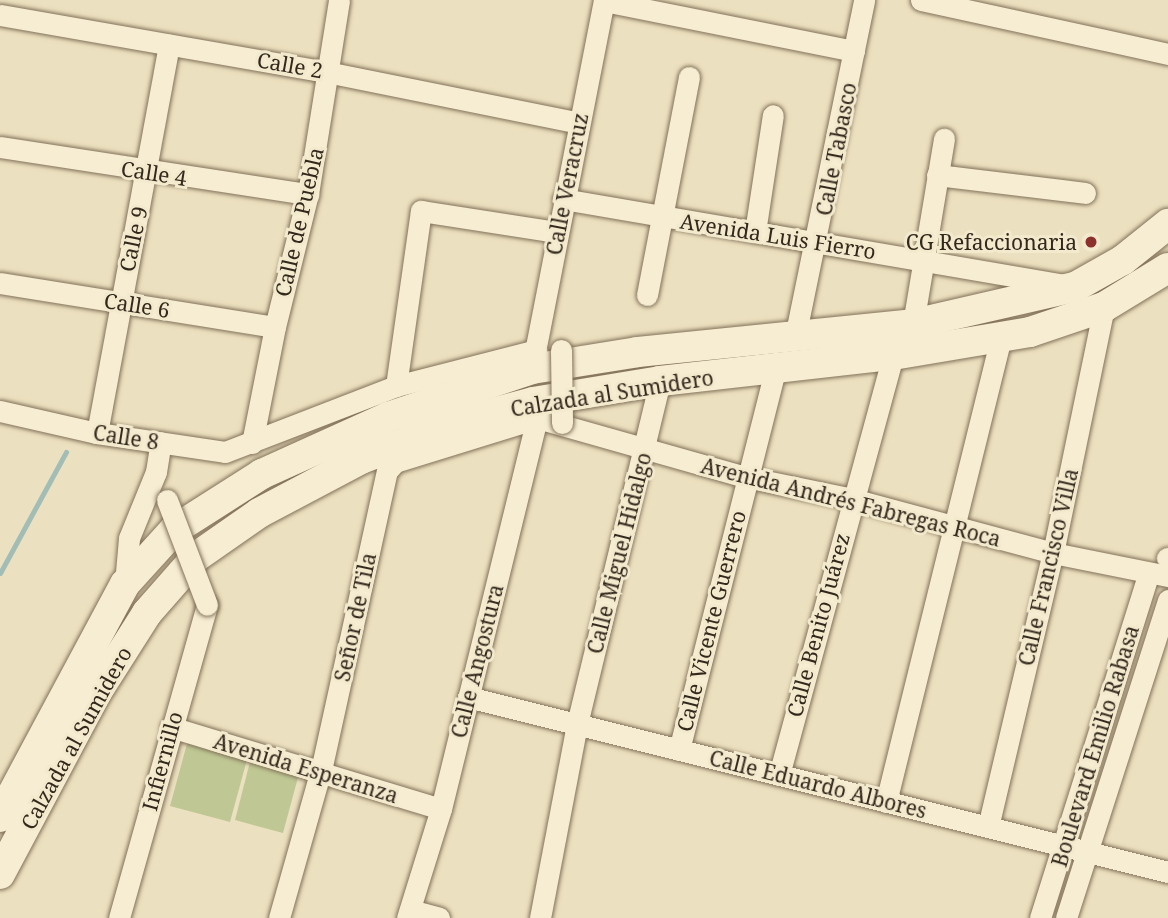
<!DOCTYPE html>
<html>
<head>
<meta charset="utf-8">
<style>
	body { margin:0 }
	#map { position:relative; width:1168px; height:918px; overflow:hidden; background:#ebe0bf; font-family:"Noto Serif",serif }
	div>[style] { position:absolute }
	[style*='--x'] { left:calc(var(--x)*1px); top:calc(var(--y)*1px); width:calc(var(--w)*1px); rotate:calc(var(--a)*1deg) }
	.green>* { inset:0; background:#bfc894 }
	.stream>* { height:5px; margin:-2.5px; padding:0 2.5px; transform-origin:2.5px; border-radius:2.5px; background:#a2bdb6 }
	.roads { filter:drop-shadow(0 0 2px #827159) drop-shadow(0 0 2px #827159) }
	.street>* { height:21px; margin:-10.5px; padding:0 10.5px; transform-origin:10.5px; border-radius:10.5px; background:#f6edd2 }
	.secondary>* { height:30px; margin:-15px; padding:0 15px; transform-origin:15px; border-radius:15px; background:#f6edd2 }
	.bridges { filter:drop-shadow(0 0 2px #827159) drop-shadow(0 0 2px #827159) }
	.street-bridge>* { height:21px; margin:-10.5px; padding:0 10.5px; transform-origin:10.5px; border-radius:10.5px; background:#f6edd2 }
	.dots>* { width:19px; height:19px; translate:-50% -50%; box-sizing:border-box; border:4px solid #f3eace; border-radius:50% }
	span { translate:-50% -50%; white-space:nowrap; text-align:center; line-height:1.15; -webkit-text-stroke:6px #f3eace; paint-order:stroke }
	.street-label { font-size:21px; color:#33281c }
	.poi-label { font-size:21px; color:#33281c }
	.right { translate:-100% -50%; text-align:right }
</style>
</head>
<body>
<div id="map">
	<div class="green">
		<div style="clip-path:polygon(188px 740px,248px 756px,230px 822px,170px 806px)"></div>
		<div style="clip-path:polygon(251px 758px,300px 770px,283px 833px,235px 820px)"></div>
	</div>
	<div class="stream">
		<div style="--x:0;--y:573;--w:138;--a:-61.4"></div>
	</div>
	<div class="roads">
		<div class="street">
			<div style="--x:921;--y:0;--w:253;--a:12.3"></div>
			<div style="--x:604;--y:1;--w:255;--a:11.3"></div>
			<div style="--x:0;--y:15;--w:332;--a:9.9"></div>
			<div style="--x:327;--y:72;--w:257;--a:11.4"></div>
			<div style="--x:0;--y:147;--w:312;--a:8.7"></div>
			<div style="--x:937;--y:175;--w:149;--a:6.9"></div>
			<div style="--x:563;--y:199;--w:509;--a:9.72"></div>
			<div style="--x:755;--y:232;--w:118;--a:-81.3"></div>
			<div style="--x:0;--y:283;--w:278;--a:9.1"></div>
			<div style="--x:647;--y:295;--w:222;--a:-79.1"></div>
			<div style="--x:913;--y:324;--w:188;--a:-80.5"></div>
			<div style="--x:795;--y:337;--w:344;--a:-78.4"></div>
			<div style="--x:533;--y:362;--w:369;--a:-78.9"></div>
			<div style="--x:396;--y:386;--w:177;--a:-81.9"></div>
			<div style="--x:421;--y:211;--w:137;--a:8.8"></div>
			<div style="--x:0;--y:411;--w:99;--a:12.8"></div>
			<div style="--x:97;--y:433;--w:129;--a:8.4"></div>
			<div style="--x:225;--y:452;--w:183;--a:-21.1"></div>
			<div style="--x:396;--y:386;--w:145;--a:-14.4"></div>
			<div style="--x:97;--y:433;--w:395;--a:-79.5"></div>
			<div style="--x:252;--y:443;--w:118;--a:-78.8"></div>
			<div style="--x:275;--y:327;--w:137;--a:-76.1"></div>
			<div style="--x:308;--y:194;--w:196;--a:-80.9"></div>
			<div style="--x:1167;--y:558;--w:1;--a:45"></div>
			<div style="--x:125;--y:584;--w:46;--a:-85"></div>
			<div style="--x:129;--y:538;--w:71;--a:-67.8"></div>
			<div style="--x:156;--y:472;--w:30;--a:-81"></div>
			<div style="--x:468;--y:697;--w:722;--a:14.04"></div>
			<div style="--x:171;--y:727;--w:282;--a:16.9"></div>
			<div style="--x:679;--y:750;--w:391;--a:-75.8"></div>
			<div style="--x:779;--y:775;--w:435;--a:-74.8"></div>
			<div style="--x:886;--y:802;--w:480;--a:-76.1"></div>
			<div style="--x:988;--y:827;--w:282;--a:-76.7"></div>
			<div style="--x:1053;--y:553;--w:251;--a:-78.3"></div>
			<div style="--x:410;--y:910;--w:30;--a:15"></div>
			<div style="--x:119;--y:918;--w:325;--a:-74.3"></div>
			<div style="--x:279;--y:918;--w:158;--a:-74.2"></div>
			<div style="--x:322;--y:766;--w:302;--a:-77.6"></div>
			<div style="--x:387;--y:471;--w:12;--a:-48"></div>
			<div style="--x:395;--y:462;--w:149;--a:-17.2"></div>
			<div style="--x:537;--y:418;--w:217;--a:15.8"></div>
			<div style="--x:746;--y:477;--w:108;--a:11.7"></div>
			<div style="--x:852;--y:499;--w:208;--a:15"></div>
			<div style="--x:1053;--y:553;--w:117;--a:11.3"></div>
			<div style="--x:407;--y:918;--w:114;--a:-72.7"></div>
			<div style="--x:441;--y:809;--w:403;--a:-76.2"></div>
			<div style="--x:537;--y:418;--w:11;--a:-105"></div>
			<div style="--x:540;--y:918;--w:197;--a:-79.2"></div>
			<div style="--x:577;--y:724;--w:353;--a:-76.4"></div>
			<div style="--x:1040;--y:918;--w:362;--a:-72.5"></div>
			<div style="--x:1066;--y:918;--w:334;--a:-72.2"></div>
		</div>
		<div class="secondary">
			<div style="--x:0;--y:817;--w:264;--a:-61.8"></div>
			<div style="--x:125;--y:584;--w:73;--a:-47.8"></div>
			<div style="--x:174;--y:530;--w:104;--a:-32.5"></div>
			<div style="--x:262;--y:474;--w:138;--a:-24.3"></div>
			<div style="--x:388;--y:417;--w:152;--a:-18.4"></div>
			<div style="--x:532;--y:369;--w:107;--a:-9.1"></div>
			<div style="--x:638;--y:352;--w:276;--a:-5.8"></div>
			<div style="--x:913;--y:324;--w:166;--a:-12.9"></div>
			<div style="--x:1075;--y:287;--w:55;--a:-29.4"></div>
			<div style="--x:1123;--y:260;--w:58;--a:-38.7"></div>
			<div style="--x:0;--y:874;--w:203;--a:-62"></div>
			<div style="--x:95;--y:695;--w:97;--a:-57.6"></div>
			<div style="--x:147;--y:613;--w:74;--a:-48.8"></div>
			<div style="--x:196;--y:557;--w:77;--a:-34.9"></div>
			<div style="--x:259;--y:513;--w:115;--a:-27.9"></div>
			<div style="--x:361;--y:459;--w:105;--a:-20.7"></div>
			<div style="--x:459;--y:422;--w:77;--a:-15.1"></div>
			<div style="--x:533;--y:402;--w:129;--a:-9.4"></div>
			<div style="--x:660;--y:381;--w:234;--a:-6.4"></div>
			<div style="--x:893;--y:355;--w:139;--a:-9.5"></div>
			<div style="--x:1030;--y:332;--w:78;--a:-18.7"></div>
			<div style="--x:1104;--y:307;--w:75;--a:-31.4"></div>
		</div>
	</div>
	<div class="bridges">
		<div class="street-bridge">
			<div style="--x:561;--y:350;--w:73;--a:89.2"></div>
			<div style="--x:167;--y:500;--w:112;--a:69.1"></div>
		</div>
	</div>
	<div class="dots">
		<div style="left:1091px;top:242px;background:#8d312d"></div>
	</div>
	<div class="street-label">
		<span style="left:290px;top:65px;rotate:10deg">Calle 2</span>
		<span style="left:836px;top:149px;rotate:-79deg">Calle Tabasco</span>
		<span style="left:154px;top:173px;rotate:9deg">Calle 4</span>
		<span style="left:567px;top:184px;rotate:-79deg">Calle Veracruz</span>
		<span style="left:299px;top:222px;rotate:-77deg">Calle de Puebla</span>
		<span style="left:778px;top:236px;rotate:9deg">Avenida Luis Fierro</span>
		<span style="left:133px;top:239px;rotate:-78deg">Calle 9</span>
		<span style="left:137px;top:305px;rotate:9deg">Calle 6</span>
		<span style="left:612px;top:393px;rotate:-9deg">Calzada al Sumidero</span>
		<span style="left:126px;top:437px;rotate:9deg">Calle 8</span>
		<span style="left:851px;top:502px;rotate:14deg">Avenida Andrés Fabregas Roca</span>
		<span style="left:619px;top:553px;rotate:-76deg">Calle Miguel Hidalgo</span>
		<span style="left:1048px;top:567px;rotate:-77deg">Calle Francisco Villa</span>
		<span style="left:355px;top:617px;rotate:-78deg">Señor de Tila</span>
		<span style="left:711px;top:621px;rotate:-76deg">Calle Vicente Guerrero</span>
		<span style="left:818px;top:625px;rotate:-75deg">Calle Benito Juárez</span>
		<span style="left:477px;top:661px;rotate:-76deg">Calle Angostura</span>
		<span style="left:76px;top:738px;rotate:-61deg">Calzada al Sumidero</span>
		<span style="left:1095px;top:746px;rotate:-73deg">Boulevard Emilio Rabasa</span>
		<span style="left:162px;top:761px;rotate:-75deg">Infiernillo</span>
		<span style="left:306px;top:768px;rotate:17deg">Avenida Esperanza</span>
		<span style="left:818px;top:784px;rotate:14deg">Calle Eduardo Albores</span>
	</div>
	<div class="poi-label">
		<span class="right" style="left:1077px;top:242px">CG Refaccionaria</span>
	</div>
</div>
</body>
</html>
